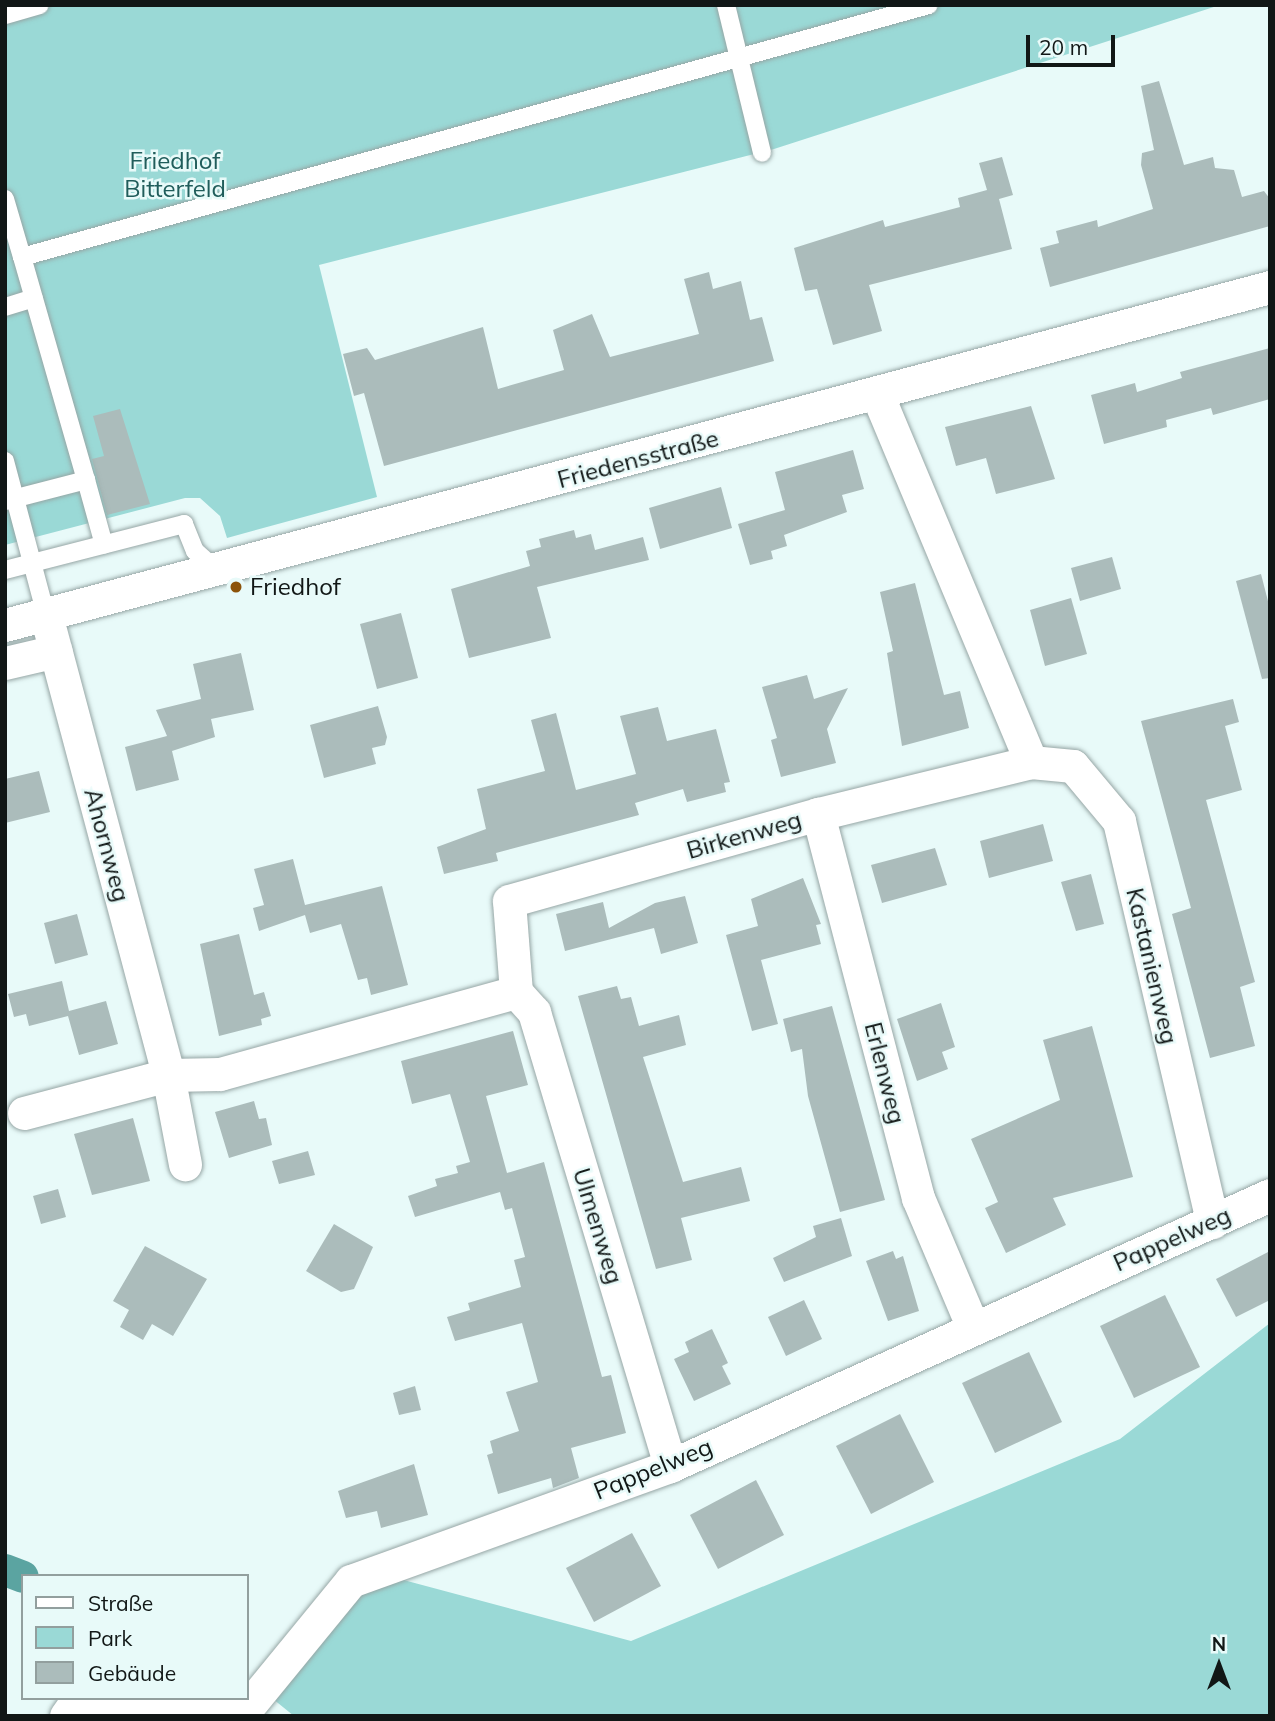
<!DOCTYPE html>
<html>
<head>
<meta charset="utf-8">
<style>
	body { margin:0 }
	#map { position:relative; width:1275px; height:1721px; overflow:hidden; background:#e8faf9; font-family:Mulish,sans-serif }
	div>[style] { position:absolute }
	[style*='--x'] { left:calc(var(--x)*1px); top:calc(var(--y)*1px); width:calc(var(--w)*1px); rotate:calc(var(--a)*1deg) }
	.green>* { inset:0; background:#9ad9d6 }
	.canal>* { height:32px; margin:-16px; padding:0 16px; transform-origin:16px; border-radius:16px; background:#5ba4a1 }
	.building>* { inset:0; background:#abbcbb }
	.roads { filter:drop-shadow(0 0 2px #96a6a5) drop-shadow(0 0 2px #96a6a5) }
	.lane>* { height:18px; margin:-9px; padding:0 9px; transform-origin:9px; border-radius:9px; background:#fff }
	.street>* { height:33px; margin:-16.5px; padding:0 16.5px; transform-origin:16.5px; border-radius:16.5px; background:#fff }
	.dots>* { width:19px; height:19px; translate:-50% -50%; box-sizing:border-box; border:4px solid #e8faf9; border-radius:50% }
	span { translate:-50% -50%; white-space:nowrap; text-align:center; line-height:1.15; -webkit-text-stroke:5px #e8faf9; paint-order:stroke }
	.park-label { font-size:24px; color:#205d5b }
	.street-label { font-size:24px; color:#111716 }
	.poi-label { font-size:24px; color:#111716 }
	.left { translate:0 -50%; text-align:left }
	.frame { position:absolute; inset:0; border:7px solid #111716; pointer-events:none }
	.legend { position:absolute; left:21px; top:1574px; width:228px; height:126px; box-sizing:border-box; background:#e8faf9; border:2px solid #929f9e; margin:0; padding:9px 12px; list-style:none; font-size:21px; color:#111716 }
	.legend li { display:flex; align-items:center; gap:14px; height:35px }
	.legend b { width:35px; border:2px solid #929f9e }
	.north { position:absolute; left:1184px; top:1630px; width:70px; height:70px; -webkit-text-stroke:5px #e8faf9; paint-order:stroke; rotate:0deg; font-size:19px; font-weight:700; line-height:28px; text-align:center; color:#111716 }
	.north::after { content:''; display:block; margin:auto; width:24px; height:32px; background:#111716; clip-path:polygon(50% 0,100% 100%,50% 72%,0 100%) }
	.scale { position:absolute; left:1026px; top:35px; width:89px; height:32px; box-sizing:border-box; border:4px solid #111716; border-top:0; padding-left:9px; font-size:21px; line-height:24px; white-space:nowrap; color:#111716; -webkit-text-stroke:5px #e8faf9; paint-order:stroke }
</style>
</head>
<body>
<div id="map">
	<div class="green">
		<div style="clip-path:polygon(5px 5px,1220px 5px,774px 149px,319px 265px,377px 497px,227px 538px,220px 516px,200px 498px,185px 498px,5px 545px)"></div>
		<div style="clip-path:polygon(1270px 1323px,1270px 1716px,294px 1716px,257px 1686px,319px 1608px,396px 1578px,631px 1641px,1120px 1439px)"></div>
	</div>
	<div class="canal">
		<div style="--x:5;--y:1570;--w:19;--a:21"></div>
	</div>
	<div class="building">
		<div style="clip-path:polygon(1159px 81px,1184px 165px,1213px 157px,1215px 168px,1234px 170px,1242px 197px,1264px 191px,1270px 199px,1270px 226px,1050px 287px,1040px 248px,1059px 243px,1056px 231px,1097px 220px,1098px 227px,1153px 209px,1141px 165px,1142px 153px,1154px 150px,1141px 86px)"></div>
		<div style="clip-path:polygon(1002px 157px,1013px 195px,999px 199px,1012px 249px,869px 285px,882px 331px,833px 345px,817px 289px,805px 291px,794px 248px,883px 220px,885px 227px,960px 207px,958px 198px,987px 190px,979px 163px)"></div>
		<div style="clip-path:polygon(709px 272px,713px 289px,741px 281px,750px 320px,762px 317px,774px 361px,384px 466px,364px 393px,354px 396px,343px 354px,367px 348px,375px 360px,483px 327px,498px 389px,564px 370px,553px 330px,592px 314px,610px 357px,699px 334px,684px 279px)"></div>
		<div style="clip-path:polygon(1270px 348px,1270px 399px,1213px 415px,1211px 408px,1166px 420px,1167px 427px,1104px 444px,1091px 395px,1135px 383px,1137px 392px,1182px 378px,1180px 372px)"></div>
		<div style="clip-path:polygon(1031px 406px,1055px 479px,996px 494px,986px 458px,956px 466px,945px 427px)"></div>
		<div style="clip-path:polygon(120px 409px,150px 504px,107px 515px,92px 459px,104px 456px,93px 416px)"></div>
		<div style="clip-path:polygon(853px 450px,864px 489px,842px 495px,847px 512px,784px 535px,787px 546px,771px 551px,773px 559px,750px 565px,738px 524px,785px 510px,775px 472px)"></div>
		<div style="clip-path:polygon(721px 487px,732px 528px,660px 549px,649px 508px)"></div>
		<div style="clip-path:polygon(574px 530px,576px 538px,591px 534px,595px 550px,643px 537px,649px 560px,537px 587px,551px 638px,469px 658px,451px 589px,530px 566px,526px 551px,541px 547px,539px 539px)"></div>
		<div style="clip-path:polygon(1112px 557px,1121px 589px,1080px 601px,1071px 568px)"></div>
		<div style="clip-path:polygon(1261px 574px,1270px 609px,1270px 678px,1262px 679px,1236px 581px)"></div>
		<div style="clip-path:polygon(915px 583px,944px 695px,960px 691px,969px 728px,902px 746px,887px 653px,893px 651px,880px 592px)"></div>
		<div style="clip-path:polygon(1071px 598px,1087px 654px,1045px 666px,1030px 610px)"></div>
		<div style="clip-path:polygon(401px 613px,418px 678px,377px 689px,360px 624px)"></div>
		<div style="clip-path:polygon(241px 653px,254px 710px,211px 719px,215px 737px,172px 751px,179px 780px,136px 791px,125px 747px,167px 736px,156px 710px,201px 699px,193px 664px)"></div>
		<div style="clip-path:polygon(807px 675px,814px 699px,848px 688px,827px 729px,836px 763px,781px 777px,771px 740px,777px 738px,762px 687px)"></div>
		<div style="clip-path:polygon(1233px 699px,1239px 722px,1225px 726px,1242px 790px,1206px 800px,1255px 982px,1240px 987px,1255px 1046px,1210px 1058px,1172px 914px,1191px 908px,1141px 721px)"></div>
		<div style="clip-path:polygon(378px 706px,387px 737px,385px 745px,372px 748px,376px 764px,324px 778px,310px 725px)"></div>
		<div style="clip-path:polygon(658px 707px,667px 741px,716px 729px,730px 782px,724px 783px,726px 792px,687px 802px,683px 789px,635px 803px,639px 815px,496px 853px,498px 861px,444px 874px,437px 847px,486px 829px,477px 789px,545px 771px,531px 720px,556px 713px,576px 790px,636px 774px,620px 716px)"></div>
		<div style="clip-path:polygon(39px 771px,50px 812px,5px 823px,5px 779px)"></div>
		<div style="clip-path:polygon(1043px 824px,1053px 861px,989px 878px,980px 841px)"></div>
		<div style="clip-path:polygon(935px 848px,947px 885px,882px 903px,871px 865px)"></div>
		<div style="clip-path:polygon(293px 859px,305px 905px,382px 886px,408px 985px,371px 995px,367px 978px,358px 980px,341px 924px,310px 933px,305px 915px,259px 931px,253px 908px,264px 905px,254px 869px)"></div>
		<div style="clip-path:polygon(1091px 874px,1104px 924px,1076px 931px,1061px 882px)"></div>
		<div style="clip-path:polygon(803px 878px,821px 924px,816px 925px,821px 944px,761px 960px,778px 1024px,752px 1031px,726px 935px,758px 926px,751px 899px)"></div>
		<div style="clip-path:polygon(685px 896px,698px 943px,661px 954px,654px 928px,565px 951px,556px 914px,603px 902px,609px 928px,655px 903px)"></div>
		<div style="clip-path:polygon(77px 914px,88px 955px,55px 964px,44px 923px)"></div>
		<div style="clip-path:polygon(239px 934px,254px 995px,264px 992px,271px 1016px,261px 1019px,262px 1025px,219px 1036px,200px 944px)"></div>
		<div style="clip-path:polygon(62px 981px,69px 1011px,106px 1001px,118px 1044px,79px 1055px,68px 1016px,29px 1026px,26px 1014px,14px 1017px,8px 994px)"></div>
		<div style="clip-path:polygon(617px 986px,621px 999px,631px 997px,639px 1026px,679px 1015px,686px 1045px,643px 1057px,683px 1182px,741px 1167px,750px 1201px,681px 1218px,692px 1260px,656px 1269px,578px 996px)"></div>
		<div style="clip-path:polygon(941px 1003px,955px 1047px,942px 1052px,948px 1069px,917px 1081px,897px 1019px)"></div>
		<div style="clip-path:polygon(832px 1006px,885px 1200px,840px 1212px,808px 1096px,802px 1049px,791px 1052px,783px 1019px)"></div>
		<div style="clip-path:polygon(1092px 1026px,1133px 1177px,1053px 1198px,1066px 1225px,1006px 1253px,985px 1208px,998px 1202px,971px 1139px,1060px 1100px,1043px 1040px)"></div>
		<div style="clip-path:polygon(513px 1031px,528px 1085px,486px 1096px,507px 1173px,544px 1162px,602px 1377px,611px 1375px,626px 1433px,571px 1448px,579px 1478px,553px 1488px,551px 1478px,498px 1494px,487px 1455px,493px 1453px,490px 1441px,519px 1431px,506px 1392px,538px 1382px,522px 1323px,455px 1341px,447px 1317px,470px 1310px,468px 1303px,521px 1287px,514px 1260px,525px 1257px,512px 1208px,505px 1210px,500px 1192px,415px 1217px,408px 1196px,437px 1186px,435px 1179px,458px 1173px,456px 1166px,470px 1162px,450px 1094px,412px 1104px,401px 1061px)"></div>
		<div style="clip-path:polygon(254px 1101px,259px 1119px,266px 1118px,272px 1145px,229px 1158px,215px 1112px)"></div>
		<div style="clip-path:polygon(133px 1118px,150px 1181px,92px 1195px,74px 1134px)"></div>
		<div style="clip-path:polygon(308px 1151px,315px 1175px,279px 1184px,272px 1161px)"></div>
		<div style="clip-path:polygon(58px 1189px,66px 1217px,41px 1224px,33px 1196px)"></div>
		<div style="clip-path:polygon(841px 1218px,852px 1256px,784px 1282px,773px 1258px,816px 1237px,813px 1226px)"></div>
		<div style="clip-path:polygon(334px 1224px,373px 1247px,354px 1289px,341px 1292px,306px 1271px)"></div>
		<div style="clip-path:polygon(145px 1246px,207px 1279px,173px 1336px,152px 1324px,143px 1340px,120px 1327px,129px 1310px,113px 1301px)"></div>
		<div style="clip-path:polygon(893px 1251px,896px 1259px,903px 1256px,919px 1311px,888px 1321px,866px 1261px)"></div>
		<div style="clip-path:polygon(1270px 1251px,1270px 1300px,1236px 1317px,1216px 1279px)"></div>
		<div style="clip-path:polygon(1165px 1295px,1200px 1367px,1134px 1398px,1100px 1326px)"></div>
		<div style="clip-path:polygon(804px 1300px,822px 1339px,786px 1356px,768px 1317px)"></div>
		<div style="clip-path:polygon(712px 1329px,728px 1363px,722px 1366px,731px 1384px,694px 1401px,674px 1359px,689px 1352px,685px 1342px)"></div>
		<div style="clip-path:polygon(1029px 1352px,1062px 1422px,995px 1453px,962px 1383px)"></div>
		<div style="clip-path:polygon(415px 1386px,421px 1410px,399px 1415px,393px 1393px)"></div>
		<div style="clip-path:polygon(900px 1414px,934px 1482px,871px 1514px,836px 1446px)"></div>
		<div style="clip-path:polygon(414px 1464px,428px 1515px,381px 1528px,377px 1511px,346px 1518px,338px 1491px)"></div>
		<div style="clip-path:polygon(756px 1480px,784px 1535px,718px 1569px,690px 1515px)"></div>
		<div style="clip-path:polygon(632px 1533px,661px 1586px,594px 1622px,566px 1568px)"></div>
	</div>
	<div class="roads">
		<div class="lane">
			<div style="--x:726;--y:5;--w:152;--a:76.3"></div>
			<div style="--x:5;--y:15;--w:36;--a:-16"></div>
			<div style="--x:5;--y:199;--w:60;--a:73.7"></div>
			<div style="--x:5;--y:307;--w:30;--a:-17"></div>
			<div style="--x:5;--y:461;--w:159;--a:75.1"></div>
			<div style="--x:86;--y:480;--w:67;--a:74.5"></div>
			<div style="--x:5;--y:501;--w:84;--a:-14.5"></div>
			<div style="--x:86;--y:480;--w:232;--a:-106"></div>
			<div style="--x:22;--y:257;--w:941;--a:-15.53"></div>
			<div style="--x:5;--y:570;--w:185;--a:-14.4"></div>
			<div style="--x:184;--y:524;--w:29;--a:68"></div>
			<div style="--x:195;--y:551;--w:28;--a:42"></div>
		</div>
		<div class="street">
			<div style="--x:46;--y:615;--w:476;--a:75.1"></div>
			<div style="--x:168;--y:1075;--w:91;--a:79.2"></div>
			<div style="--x:5;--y:625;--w:1309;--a:-14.96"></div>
			<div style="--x:5;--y:663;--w:52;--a:-13.2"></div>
			<div style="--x:1031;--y:762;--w:42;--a:5.4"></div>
			<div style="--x:1073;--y:766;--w:72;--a:50.1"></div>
			<div style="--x:1119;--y:821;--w:412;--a:76.9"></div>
			<div style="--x:818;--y:814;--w:397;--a:75.4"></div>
			<div style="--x:918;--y:1198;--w:138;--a:67"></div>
			<div style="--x:516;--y:992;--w:27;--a:48"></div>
			<div style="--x:534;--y:1012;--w:474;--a:73.3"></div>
			<div style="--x:24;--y:1113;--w:149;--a:-14.8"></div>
			<div style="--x:168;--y:1075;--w:52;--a:-1.1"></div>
			<div style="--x:220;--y:1074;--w:307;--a:-15.5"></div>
			<div style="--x:516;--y:992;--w:91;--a:-94.4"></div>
			<div style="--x:509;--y:901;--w:321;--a:-15.7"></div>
			<div style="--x:818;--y:814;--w:219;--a:-13.7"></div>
			<div style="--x:1031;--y:762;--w:399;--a:-112.7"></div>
			<div style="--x:66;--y:1716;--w:12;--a:-55"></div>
			<div style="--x:73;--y:1706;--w:30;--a:-14"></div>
			<div style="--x:102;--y:1699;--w:109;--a:7.4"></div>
			<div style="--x:210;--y:1713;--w:37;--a:-8"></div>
			<div style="--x:247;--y:1708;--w:164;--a:-50.7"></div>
			<div style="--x:351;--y:1581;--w:339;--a:-19.8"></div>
			<div style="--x:670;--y:1466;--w:658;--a:-24.31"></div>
		</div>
	</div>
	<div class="dots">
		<div style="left:236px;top:587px;background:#8c530a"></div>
	</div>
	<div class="park-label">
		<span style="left:175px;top:175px">Friedhof<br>Bitterfeld</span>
	</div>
	<div class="street-label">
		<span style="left:638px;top:459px;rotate:-15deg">Friedensstraße</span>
		<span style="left:744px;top:835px;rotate:-16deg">Birkenweg</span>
		<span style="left:107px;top:845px;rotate:75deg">Ahornweg</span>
		<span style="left:1152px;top:966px;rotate:77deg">Kastanienweg</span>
		<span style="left:885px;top:1073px;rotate:76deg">Erlenweg</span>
		<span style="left:598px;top:1226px;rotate:73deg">Ulmenweg</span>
		<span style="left:1172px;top:1239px;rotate:-24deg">Pappelweg</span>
		<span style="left:653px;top:1469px;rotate:-22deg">Pappelweg</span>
	</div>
	<div class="poi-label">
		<span class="left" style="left:250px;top:587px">Friedhof</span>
	</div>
	<div class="frame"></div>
	<ul class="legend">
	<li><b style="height:9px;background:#fff"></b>Straße</li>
	<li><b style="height:19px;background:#9ad9d6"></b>Park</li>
	<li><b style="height:19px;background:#abbcbb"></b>Gebäude</li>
	</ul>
	<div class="north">N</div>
	<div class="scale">20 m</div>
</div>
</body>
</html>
